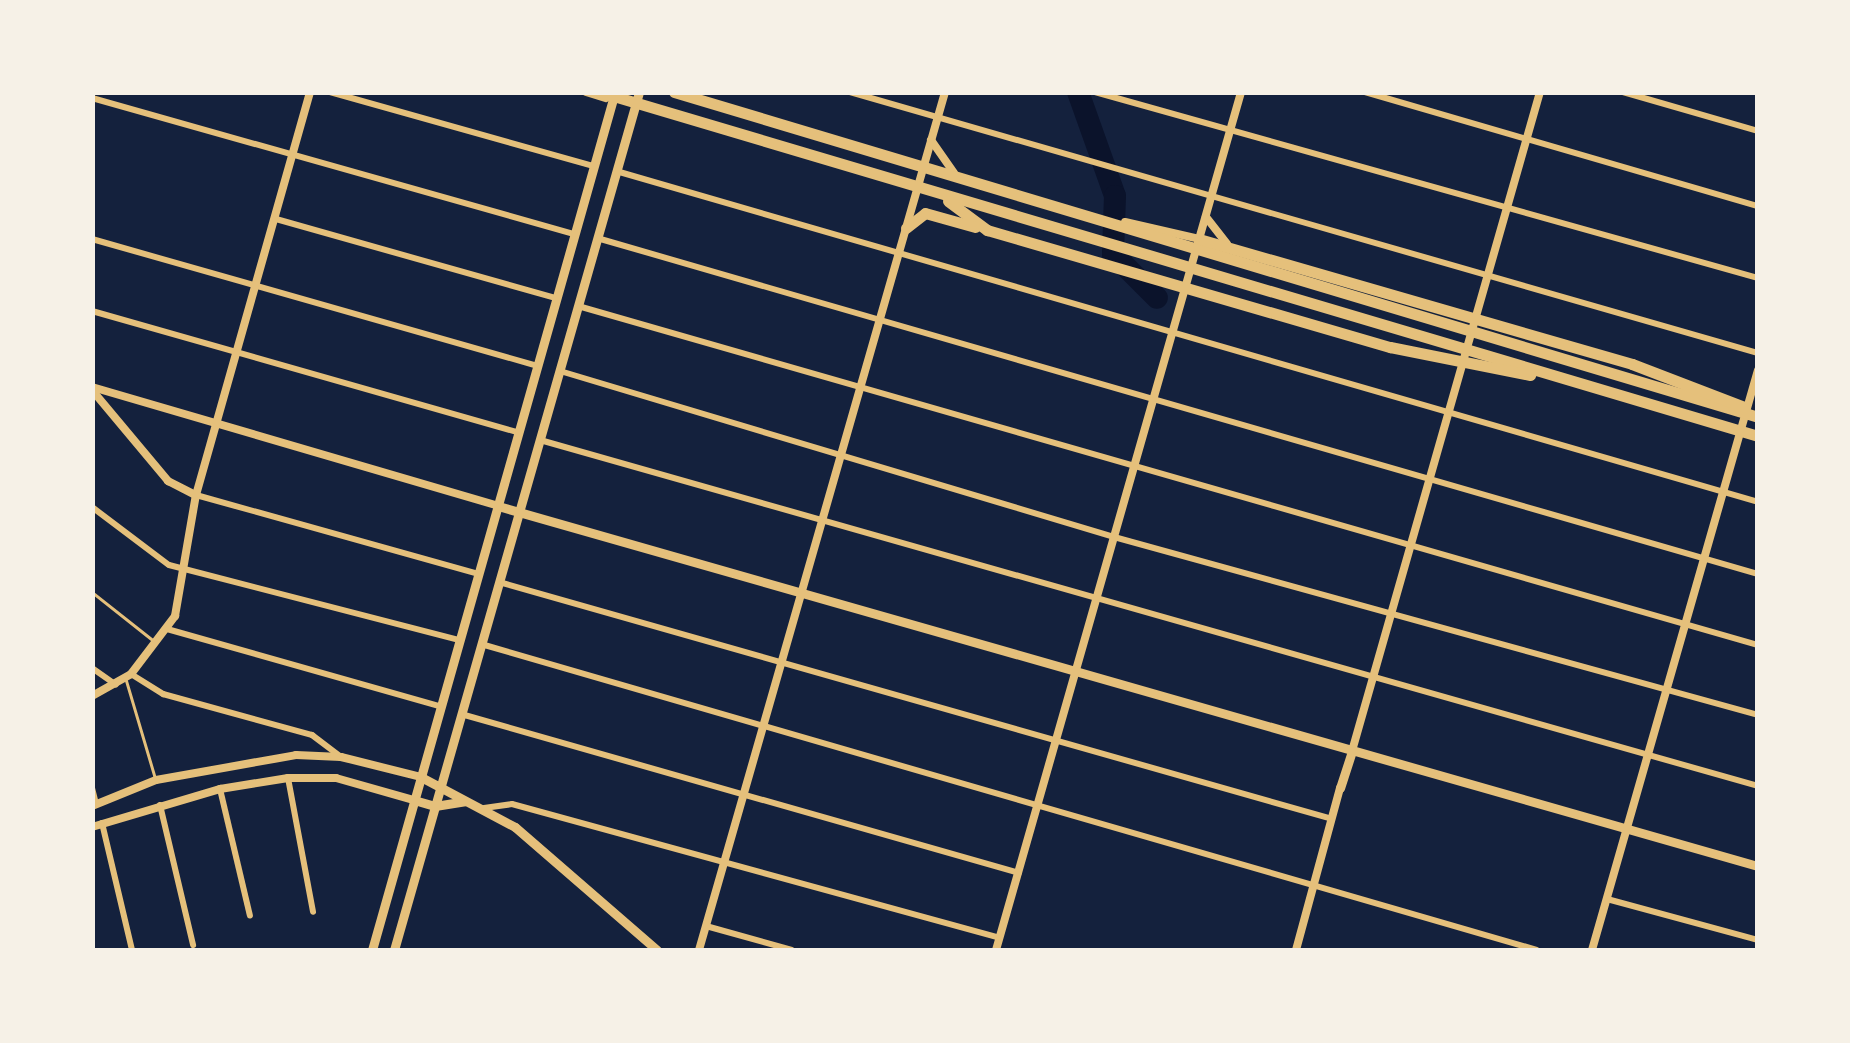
<!DOCTYPE html>
<html>
<head>
<meta charset="utf-8">
<style>
	body { margin:0 }
	#map { position:relative; width:1850px; height:1043px; overflow:hidden; background:#14213d; font-family:Arial,sans-serif }
	div>[style] { position:absolute }
	[style*='--x'] { left:calc(var(--x)*1px); top:calc(var(--y)*1px); width:calc(var(--w)*1px); rotate:calc(var(--a)*1deg) }
	.river>* { height:22px; margin:-11px; padding:0 11px; transform-origin:11px; border-radius:11px; background:#0b132b }
	.service>* { height:2.5px; margin:-1.25px; padding:0 1.25px; transform-origin:1.25px; border-radius:1.25px; background:#e5c07b }
	.minor>* { height:6px; margin:-3px; padding:0 3px; transform-origin:3px; border-radius:3px; background:#e5c07b }
	.tertiary>* { height:8px; margin:-4px; padding:0 4px; transform-origin:4px; border-radius:4px; background:#e5c07b }
	.secondary>* { height:9px; margin:-4.5px; padding:0 4.5px; transform-origin:4.5px; border-radius:4.5px; background:#e5c07b }
	.primary>* { height:9px; margin:-4.5px; padding:0 4.5px; transform-origin:4.5px; border-radius:4.5px; background:#e5c07b }
	.motorway>* { height:11px; margin:-5.5px; padding:0 5.5px; transform-origin:5.5px; border-radius:5.5px; background:#e5c07b }
	span { translate:-50% -50%; white-space:nowrap; text-align:center; line-height:1.15; -webkit-text-stroke:10px #f6f1e7; paint-order:stroke }
	.frame { position:absolute; inset:0; border:95px solid #f6f1e7; pointer-events:none }
</style>
</head>
<body>
<div id="map">
	<div class="river">
		<div style="--x:1078;--y:92;--w:110;--a:70.4"></div>
		<div style="--x:1115;--y:196;--w:58;--a:92"></div>
		<div style="--x:1113;--y:254;--w:62;--a:45"></div>
	</div>
	<div class="service">
		<div style="--x:92;--y:592;--w:79;--a:38.3"></div>
		<div style="--x:126;--y:679;--w:102;--a:73.5"></div>
	</div>
	<div class="minor">
		<div style="--x:330;--y:92;--w:273;--a:15.7"></div>
		<div style="--x:850;--y:92;--w:945;--a:16.04"></div>
		<div style="--x:1095;--y:92;--w:689;--a:15.67"></div>
		<div style="--x:1365;--y:92;--w:409;--a:16.2"></div>
		<div style="--x:1623;--y:92;--w:141;--a:16.1"></div>
		<div style="--x:92;--y:98;--w:501;--a:15.76"></div>
		<div style="--x:616;--y:171;--w:1189;--a:16.16"></div>
		<div style="--x:276;--y:219;--w:291;--a:15.8"></div>
		<div style="--x:597;--y:238;--w:1209;--a:16.14"></div>
		<div style="--x:92;--y:239;--w:463;--a:15.9"></div>
		<div style="--x:578;--y:306;--w:1228;--a:16.03"></div>
		<div style="--x:92;--y:311;--w:444;--a:15.9"></div>
		<div style="--x:560;--y:371;--w:578;--a:16.68"></div>
		<div style="--x:1114;--y:537;--w:668;--a:15.45"></div>
		<div style="--x:540;--y:440;--w:1266;--a:15.86"></div>
		<div style="--x:196;--y:495;--w:293;--a:15.6"></div>
		<div style="--x:92;--y:507;--w:96;--a:37"></div>
		<div style="--x:169;--y:565;--w:301;--a:14.5"></div>
		<div style="--x:499;--y:582;--w:866;--a:15.88"></div>
		<div style="--x:167;--y:629;--w:284;--a:15.8"></div>
		<div style="--x:481;--y:644;--w:1099;--a:16.16"></div>
		<div style="--x:92;--y:668;--w:29;--a:35"></div>
		<div style="--x:131;--y:674;--w:38;--a:32"></div>
		<div style="--x:163;--y:694;--w:155;--a:15.4"></div>
		<div style="--x:312;--y:735;--w:35;--a:37"></div>
		<div style="--x:461;--y:714;--w:580;--a:15.9"></div>
		<div style="--x:288;--y:778;--w:136;--a:79.4"></div>
		<div style="--x:92;--y:788;--w:16;--a:76"></div>
		<div style="--x:220;--y:789;--w:130;--a:76.7"></div>
		<div style="--x:160;--y:805;--w:144;--a:76.7"></div>
		<div style="--x:484;--y:808;--w:28;--a:-8"></div>
		<div style="--x:512;--y:804;--w:506;--a:15.35"></div>
		<div style="--x:102;--y:823;--w:130;--a:76.7"></div>
		<div style="--x:1607;--y:899;--w:156;--a:15.2"></div>
		<div style="--x:706;--y:926;--w:89;--a:15.6"></div>
	</div>
	<div class="tertiary">
		<div style="--x:586;--y:92;--w:21;--a:17"></div>
		<div style="--x:931;--y:140;--w:40;--a:55.1"></div>
		<div style="--x:1206;--y:217;--w:34;--a:52"></div>
		<div style="--x:1125;--y:222;--w:76;--a:12.9"></div>
		<div style="--x:92;--y:387;--w:423;--a:16.3"></div>
		<div style="--x:92;--y:390;--w:119;--a:50.1"></div>
		<div style="--x:168;--y:481;--w:31;--a:27"></div>
		<div style="--x:92;--y:696;--w:45;--a:-29.4"></div>
		<div style="--x:131;--y:674;--w:73;--a:-52.8"></div>
		<div style="--x:175;--y:616;--w:123;--a:-80.2"></div>
		<div style="--x:196;--y:495;--w:419;--a:-74.2"></div>
		<div style="--x:1352;--y:751;--w:685;--a:-74.08"></div>
		<div style="--x:92;--y:806;--w:69;--a:-22.1"></div>
		<div style="--x:156;--y:780;--w:142;--a:-10.1"></div>
		<div style="--x:296;--y:755;--w:45;--a:2.5"></div>
		<div style="--x:341;--y:757;--w:82;--a:14"></div>
		<div style="--x:92;--y:827;--w:134;--a:-16.5"></div>
		<div style="--x:220;--y:789;--w:69;--a:-9.2"></div>
		<div style="--x:288;--y:778;--w:48;--a:0"></div>
		<div style="--x:336;--y:778;--w:81;--a:15.8"></div>
		<div style="--x:699;--y:950;--w:893;--a:-74"></div>
		<div style="--x:996;--y:950;--w:892;--a:-74.06"></div>
		<div style="--x:1296;--y:950;--w:168;--a:-74.8"></div>
		<div style="--x:1592;--y:950;--w:603;--a:-74.03"></div>
	</div>
	<div class="secondary">
		<div style="--x:498;--y:506;--w:1310;--a:15.95"></div>
		<div style="--x:421;--y:777;--w:106;--a:28"></div>
		<div style="--x:515;--y:827;--w:188;--a:40.9"></div>
		<div style="--x:1340;--y:788;--w:39;--a:-72"></div>
		<div style="--x:414;--y:800;--w:22;--a:16"></div>
		<div style="--x:435;--y:806;--w:30;--a:-9"></div>
	</div>
	<div class="primary">
		<div style="--x:372;--y:950;--w:892;--a:-74.19"></div>
		<div style="--x:394;--y:950;--w:892;--a:-74.06"></div>
	</div>
	<div class="motorway">
		<div style="--x:600;--y:92;--w:1208;--a:16.54"></div>
		<div style="--x:674;--y:92;--w:1132;--a:16.69"></div>
		<div style="--x:948;--y:201;--w:49;--a:36.6"></div>
		<div style="--x:987;--y:230;--w:420;--a:16.2"></div>
		<div style="--x:1390;--y:347;--w:143;--a:11.3"></div>
		<div style="--x:906;--y:228;--w:24;--a:-38"></div>
		<div style="--x:925;--y:213;--w:52;--a:15.6"></div>
		<div style="--x:1199;--y:239;--w:451;--a:16.1"></div>
		<div style="--x:1632;--y:364;--w:120;--a:21"></div>
	</div>
	<div class="frame"></div>
</div>
</body>
</html>
